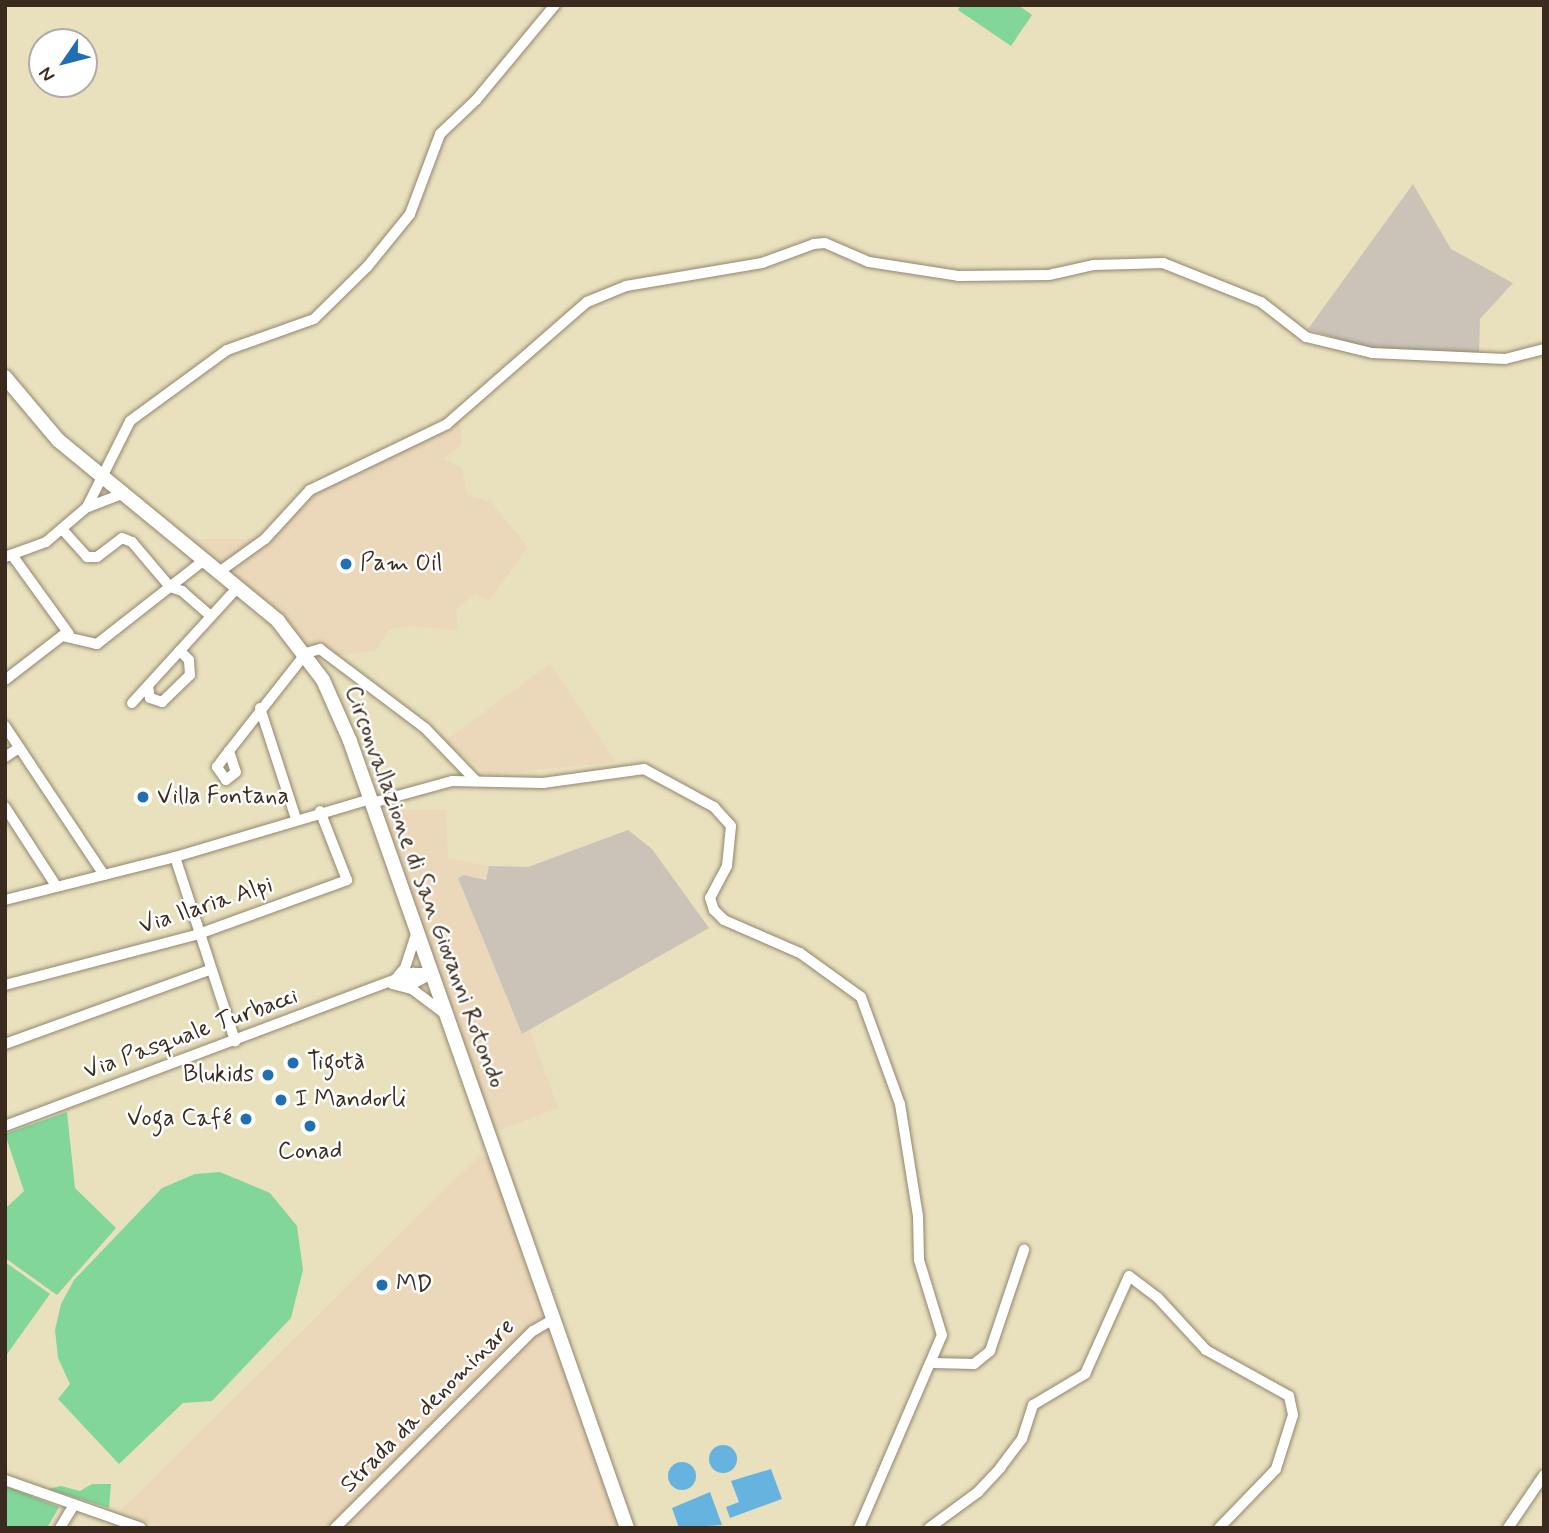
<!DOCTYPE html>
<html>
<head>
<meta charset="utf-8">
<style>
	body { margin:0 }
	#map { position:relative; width:1549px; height:1533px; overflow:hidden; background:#e9e1be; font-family:Mynerve,sans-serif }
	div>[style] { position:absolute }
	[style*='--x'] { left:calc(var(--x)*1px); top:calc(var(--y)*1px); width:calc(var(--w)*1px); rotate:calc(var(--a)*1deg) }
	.built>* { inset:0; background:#ebd8ba }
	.industrial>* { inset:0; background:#cbc3b8 }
	.green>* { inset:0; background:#82d699 }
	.water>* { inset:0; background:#67b3e0 }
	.round { border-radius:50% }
	.roads { filter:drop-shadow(0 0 2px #92866e) drop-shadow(0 0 2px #92866e) }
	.minor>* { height:10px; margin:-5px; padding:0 5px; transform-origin:5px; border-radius:5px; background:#fff }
	.secondary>* { height:14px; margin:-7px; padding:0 7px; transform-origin:7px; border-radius:7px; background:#fff }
	.dots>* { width:19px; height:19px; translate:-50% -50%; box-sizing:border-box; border:4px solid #fff; border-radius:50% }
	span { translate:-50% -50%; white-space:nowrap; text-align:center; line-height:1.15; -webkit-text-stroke:5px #fff; paint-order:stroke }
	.poi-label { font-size:24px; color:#3b2a1e }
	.left { translate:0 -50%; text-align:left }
	.right { translate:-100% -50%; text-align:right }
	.street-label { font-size:24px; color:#3b2a1e }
	.frame { position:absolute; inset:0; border:7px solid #3b2a1e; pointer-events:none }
	.north { position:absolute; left:28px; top:28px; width:70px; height:70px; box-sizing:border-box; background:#fff; border:2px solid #b1aaa5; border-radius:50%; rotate:235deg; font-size:19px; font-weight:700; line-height:28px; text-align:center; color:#3b2a1e }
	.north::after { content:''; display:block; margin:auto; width:24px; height:32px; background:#1f6fb2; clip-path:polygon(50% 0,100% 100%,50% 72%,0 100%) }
</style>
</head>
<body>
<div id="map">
	<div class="built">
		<div style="clip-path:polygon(459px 418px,462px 445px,443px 459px,462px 468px,467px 495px,490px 501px,528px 547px,488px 602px,476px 593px,456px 610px,458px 630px,407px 626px,389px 630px,376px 651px,322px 657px,312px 670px,277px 628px,180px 548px,191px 539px,255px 539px,270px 530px,307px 487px)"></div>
		<div style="clip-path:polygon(550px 664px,616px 762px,488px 775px,445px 741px)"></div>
		<div style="clip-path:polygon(379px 810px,446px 810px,448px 858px,489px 866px,487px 880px,465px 875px,523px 1034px,530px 1030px,558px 1108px,494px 1132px)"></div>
		<div style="clip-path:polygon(479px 1156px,491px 1157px,620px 1528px,162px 1528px,120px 1511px)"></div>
	</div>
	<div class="industrial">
		<div style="clip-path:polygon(1413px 184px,1451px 249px,1513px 283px,1480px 319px,1479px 354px,1378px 352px,1308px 329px)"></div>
		<div style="clip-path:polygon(628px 830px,652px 849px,709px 928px,522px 1034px,458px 878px,464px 875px,486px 880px,489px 866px,528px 867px)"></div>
	</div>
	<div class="green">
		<div style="clip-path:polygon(961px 5px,1018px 5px,1032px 15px,1011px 46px,958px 10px)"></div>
		<div style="clip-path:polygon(67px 1112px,75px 1188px,116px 1228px,57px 1295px,5px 1258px,5px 1209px,24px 1191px,5px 1134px)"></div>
		<div style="clip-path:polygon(220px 1172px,270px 1193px,297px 1226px,303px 1270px,291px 1318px,212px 1401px,183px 1403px,119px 1464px,58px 1399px,70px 1384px,58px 1358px,55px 1330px,61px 1304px,74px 1280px,162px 1188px,195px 1174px)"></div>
		<div style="clip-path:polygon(5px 1262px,50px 1294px,5px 1357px)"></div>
		<div style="clip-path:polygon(92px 1484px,111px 1484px,109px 1508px,48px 1489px,61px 1486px,80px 1491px)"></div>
		<div style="clip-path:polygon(5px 1486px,59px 1507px,47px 1528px,5px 1528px)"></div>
	</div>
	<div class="water">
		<div class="round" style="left:709px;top:1445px;width:28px;height:28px"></div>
		<div class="round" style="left:668px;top:1462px;width:28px;height:28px"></div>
		<div style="clip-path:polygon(771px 1469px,782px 1499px,730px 1518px,726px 1507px,739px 1502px,731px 1481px)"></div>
		<div style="clip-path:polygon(710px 1492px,722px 1525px,679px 1528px,672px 1508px)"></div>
	</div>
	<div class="roads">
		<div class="minor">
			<div style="--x:88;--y:507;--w:36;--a:-21"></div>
			<div style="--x:62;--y:529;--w:38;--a:48"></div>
			<div style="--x:87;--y:557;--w:10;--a:0"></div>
			<div style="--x:97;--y:557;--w:31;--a:-37"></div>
			<div style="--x:122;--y:538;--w:11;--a:22"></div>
			<div style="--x:132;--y:542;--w:59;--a:49.8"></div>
			<div style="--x:170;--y:587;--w:13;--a:18"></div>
			<div style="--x:182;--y:591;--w:38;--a:41"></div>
			<div style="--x:12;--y:555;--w:97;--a:54.2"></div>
			<div style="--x:5;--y:557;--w:44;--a:-20.1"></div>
			<div style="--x:46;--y:542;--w:54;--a:-40.5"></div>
			<div style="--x:87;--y:507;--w:96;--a:-63.4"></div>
			<div style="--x:130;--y:421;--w:120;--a:-36.2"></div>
			<div style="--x:227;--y:350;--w:92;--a:-19.6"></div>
			<div style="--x:314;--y:319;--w:74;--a:-44.5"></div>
			<div style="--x:367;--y:267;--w:68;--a:-50.9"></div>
			<div style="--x:410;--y:214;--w:85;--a:-69.4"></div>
			<div style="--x:440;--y:134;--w:50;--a:-43.4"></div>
			<div style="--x:476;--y:100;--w:124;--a:-50.3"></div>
			<div style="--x:219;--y:572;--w:57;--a:-35.7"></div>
			<div style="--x:265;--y:539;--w:67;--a:-47.4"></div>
			<div style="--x:310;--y:490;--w:152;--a:-25.7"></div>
			<div style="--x:447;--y:424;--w:186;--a:-41.1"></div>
			<div style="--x:587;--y:302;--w:42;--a:-22.3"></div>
			<div style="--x:626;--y:286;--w:138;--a:-9.6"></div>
			<div style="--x:762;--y:263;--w:55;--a:-20.1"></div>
			<div style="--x:814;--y:244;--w:11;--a:-5"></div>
			<div style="--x:825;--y:243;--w:48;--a:23.4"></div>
			<div style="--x:869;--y:262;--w:90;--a:8.9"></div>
			<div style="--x:958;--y:276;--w:91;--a:-0.6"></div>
			<div style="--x:1049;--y:275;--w:45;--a:-12.8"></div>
			<div style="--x:1093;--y:265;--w:70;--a:-1.6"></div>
			<div style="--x:1163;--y:263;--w:105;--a:21.7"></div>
			<div style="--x:1261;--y:302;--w:57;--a:37.9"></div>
			<div style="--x:1306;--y:337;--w:68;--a:13.6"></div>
			<div style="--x:1372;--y:353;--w:133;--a:2.6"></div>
			<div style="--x:1505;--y:359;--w:40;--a:-14.4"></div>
			<div style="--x:5;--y:680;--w:72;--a:-37.7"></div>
			<div style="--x:62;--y:636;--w:36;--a:13"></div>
			<div style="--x:97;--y:644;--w:136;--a:-38.1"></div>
			<div style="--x:148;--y:686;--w:12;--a:81"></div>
			<div style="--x:150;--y:698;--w:13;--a:18"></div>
			<div style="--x:162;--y:702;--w:39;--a:-44"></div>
			<div style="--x:190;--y:675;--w:15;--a:-94"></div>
			<div style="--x:189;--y:660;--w:13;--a:-135"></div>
			<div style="--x:132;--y:703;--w:157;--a:-47.6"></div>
			<div style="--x:260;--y:708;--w:117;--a:72"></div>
			<div style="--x:5;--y:726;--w:179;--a:56.4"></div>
			<div style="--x:229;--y:751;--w:22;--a:72"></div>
			<div style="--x:236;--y:772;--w:13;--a:141"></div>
			<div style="--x:226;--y:780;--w:16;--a:-125"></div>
			<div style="--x:217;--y:767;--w:20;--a:-53"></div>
			<div style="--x:229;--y:751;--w:125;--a:-51.8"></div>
			<div style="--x:306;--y:653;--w:15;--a:-16"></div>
			<div style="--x:320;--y:649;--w:131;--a:37"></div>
			<div style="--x:425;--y:728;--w:74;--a:46.1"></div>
			<div style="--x:5;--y:757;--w:17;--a:-33"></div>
			<div style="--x:372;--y:803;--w:83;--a:-15.4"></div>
			<div style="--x:452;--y:781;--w:91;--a:1.3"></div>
			<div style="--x:543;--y:783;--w:102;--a:-7.9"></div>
			<div style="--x:644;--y:769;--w:80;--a:28.5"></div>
			<div style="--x:714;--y:807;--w:25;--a:48"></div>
			<div style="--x:731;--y:826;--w:40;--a:95.7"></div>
			<div style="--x:727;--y:866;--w:36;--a:118"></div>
			<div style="--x:710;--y:898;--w:13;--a:72"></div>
			<div style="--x:714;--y:910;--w:14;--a:45"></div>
			<div style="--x:724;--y:920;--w:83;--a:23.5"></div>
			<div style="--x:800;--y:953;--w:75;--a:35.8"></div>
			<div style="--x:861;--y:997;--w:114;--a:70"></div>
			<div style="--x:900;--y:1104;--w:113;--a:80.9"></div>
			<div style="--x:918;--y:1216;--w:44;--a:88.7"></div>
			<div style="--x:919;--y:1260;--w:78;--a:73"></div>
			<div style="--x:942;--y:1335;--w:210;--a:113.3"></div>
			<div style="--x:5;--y:807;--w:95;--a:57"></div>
			<div style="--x:175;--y:857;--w:194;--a:71.9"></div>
			<div style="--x:5;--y:900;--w:175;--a:-14.2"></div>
			<div style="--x:175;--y:857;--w:204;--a:-16.5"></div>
			<div style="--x:394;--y:981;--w:17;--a:-50"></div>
			<div style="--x:405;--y:968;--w:35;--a:-72"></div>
			<div style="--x:392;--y:984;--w:21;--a:14"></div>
			<div style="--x:412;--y:989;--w:39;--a:37"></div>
			<div style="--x:399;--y:984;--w:17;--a:-7"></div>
			<div style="--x:416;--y:982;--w:17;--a:-28"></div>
			<div style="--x:5;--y:985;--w:197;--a:-14.7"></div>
			<div style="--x:196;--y:935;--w:161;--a:-20"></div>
			<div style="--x:347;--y:880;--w:74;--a:-111.4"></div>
			<div style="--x:5;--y:1044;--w:217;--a:-19.9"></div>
			<div style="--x:5;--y:1126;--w:436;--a:-20.6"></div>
			<div style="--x:413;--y:973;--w:19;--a:0"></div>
			<div style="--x:933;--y:1363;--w:41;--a:1.4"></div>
			<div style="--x:974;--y:1364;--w:21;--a:-39"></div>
			<div style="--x:990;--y:1351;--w:107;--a:-71.4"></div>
			<div style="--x:5;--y:1480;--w:144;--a:19.4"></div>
			<div style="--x:60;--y:1528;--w:27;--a:-59"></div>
			<div style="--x:335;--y:1528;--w:279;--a:-44.9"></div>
			<div style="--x:533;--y:1331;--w:24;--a:-30"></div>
			<div style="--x:929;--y:1528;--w:61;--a:-36.3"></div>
			<div style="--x:978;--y:1492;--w:33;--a:-47"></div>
			<div style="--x:1000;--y:1468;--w:36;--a:-53"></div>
			<div style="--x:1022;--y:1439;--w:36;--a:-72"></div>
			<div style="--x:1033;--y:1405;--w:61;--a:-30.8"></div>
			<div style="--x:1085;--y:1374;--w:107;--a:-65.8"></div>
			<div style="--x:1129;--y:1276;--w:36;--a:37"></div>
			<div style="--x:1158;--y:1298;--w:71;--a:47.3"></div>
			<div style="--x:1206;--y:1350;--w:95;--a:29"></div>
			<div style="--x:1289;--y:1396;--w:19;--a:78"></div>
			<div style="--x:1293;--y:1415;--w:57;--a:107.5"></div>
			<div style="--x:1276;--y:1469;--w:82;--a:134"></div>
			<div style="--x:1508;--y:1528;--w:64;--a:-55.8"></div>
		</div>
		<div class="secondary">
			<div style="--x:5;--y:377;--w:82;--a:49.9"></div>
			<div style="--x:58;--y:440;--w:285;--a:39.4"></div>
			<div style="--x:278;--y:621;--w:74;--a:52.7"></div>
			<div style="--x:323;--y:680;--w:67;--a:66.1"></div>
			<div style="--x:350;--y:741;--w:834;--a:70.61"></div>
		</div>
	</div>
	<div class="dots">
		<div style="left:346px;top:564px;background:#1f6fb2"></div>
		<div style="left:143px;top:797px;background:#1f6fb2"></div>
		<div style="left:293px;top:1063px;background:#1f6fb2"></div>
		<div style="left:268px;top:1075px;background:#1f6fb2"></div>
		<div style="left:281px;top:1100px;background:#1f6fb2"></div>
		<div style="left:246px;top:1119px;background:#1f6fb2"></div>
		<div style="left:310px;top:1126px;background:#1f6fb2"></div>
		<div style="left:382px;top:1285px;background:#1f6fb2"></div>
	</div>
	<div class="poi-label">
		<span class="left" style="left:360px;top:564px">Pam Oil</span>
		<span class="left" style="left:157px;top:797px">Villa Fontana</span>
		<span class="left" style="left:307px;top:1063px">Tigotà</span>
		<span class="right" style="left:254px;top:1075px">Blukids</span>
		<span class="left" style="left:295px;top:1100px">I Mandorli</span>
		<span class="right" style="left:232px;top:1119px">Voga Café</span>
		<span style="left:310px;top:1152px">Conad</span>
		<span class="left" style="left:396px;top:1285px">MD</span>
	</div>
	<div class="street-label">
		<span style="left:424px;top:887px;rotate:70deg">Circonvallazione di San Giovanni Rotondo</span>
		<span style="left:206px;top:906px;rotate:-18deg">Via Ilaria Alpi</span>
		<span style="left:191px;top:1034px;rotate:-20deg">Via Pasquale Turbacci</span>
		<span style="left:428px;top:1406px;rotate:-45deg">Strada da denominare</span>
	</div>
	<div class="frame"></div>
	<div class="north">N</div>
</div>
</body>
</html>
